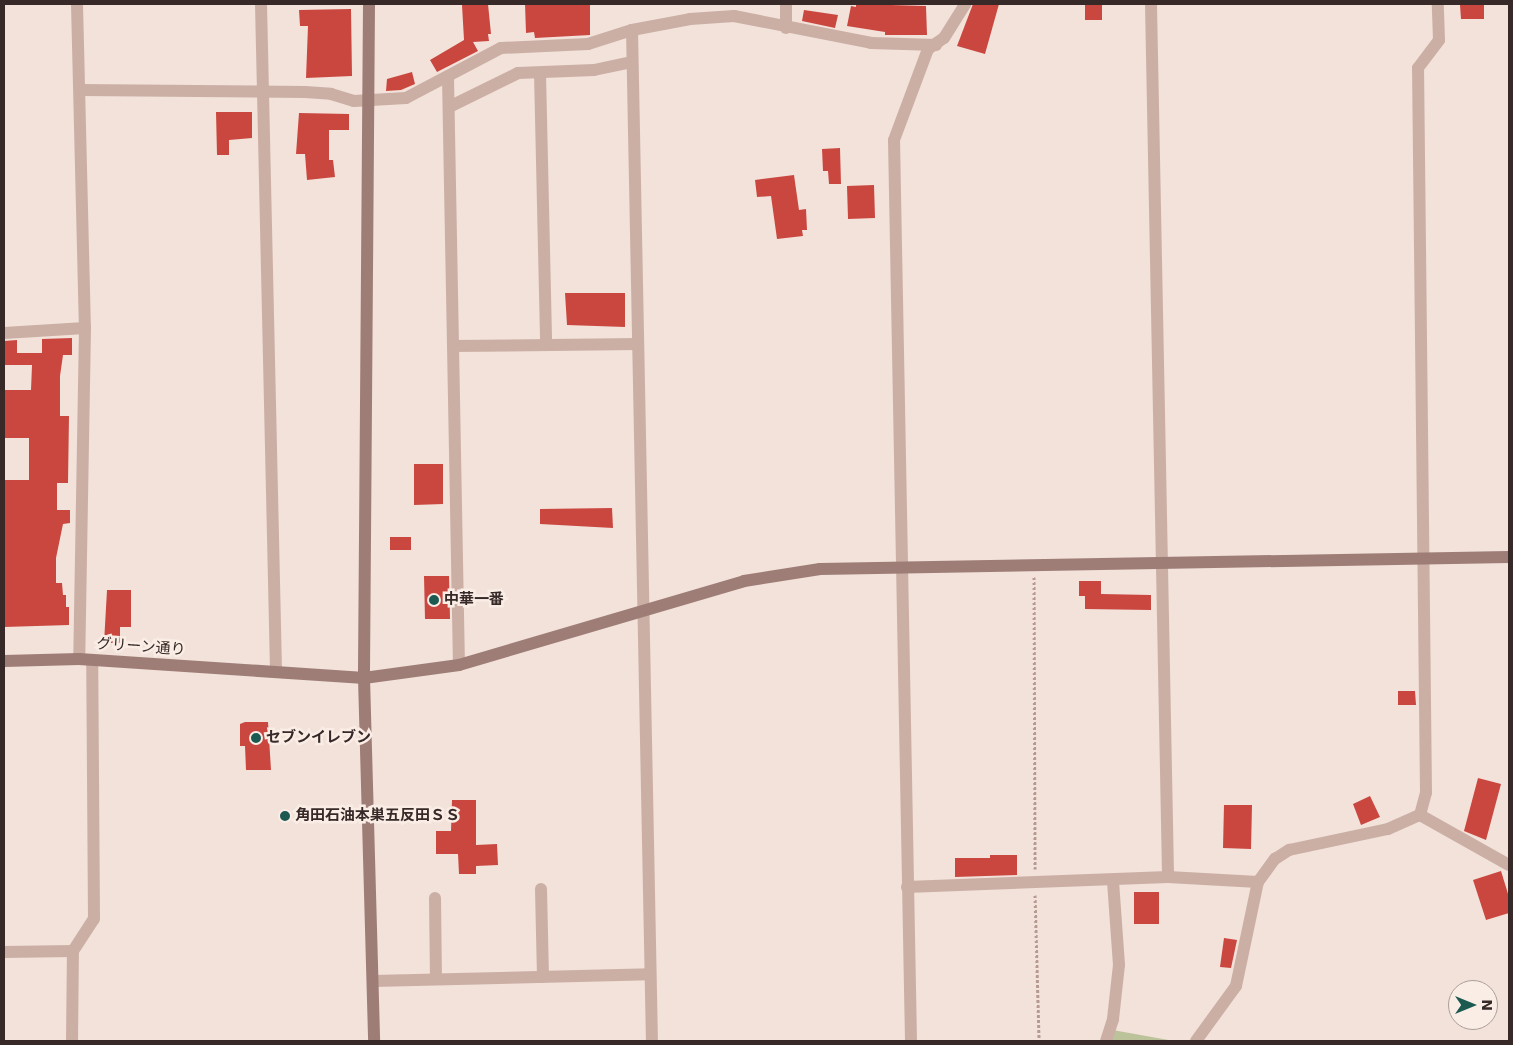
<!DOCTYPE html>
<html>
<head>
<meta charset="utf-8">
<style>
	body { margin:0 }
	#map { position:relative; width:1513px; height:1045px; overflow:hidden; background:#f2e2da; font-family:"DejaVu Sans","Noto Sans JP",sans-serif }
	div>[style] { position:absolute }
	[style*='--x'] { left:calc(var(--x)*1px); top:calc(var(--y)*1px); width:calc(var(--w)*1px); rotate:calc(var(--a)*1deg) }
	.green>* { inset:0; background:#bcc299 }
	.building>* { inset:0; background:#ca4740 }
	.path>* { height:3px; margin-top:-1.5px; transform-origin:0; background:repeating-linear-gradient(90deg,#b69990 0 2.5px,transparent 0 5px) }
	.street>* { height:12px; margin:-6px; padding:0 6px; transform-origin:6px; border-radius:6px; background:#cbafa5 }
	.secondary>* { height:12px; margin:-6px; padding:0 6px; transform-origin:6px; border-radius:6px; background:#9e7d77 }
	.dots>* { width:14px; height:14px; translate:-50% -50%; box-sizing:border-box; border:2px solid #faede6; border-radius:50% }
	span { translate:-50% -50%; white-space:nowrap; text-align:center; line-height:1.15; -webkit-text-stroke:5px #faede6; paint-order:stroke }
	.poi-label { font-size:15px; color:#362927; font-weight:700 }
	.left { translate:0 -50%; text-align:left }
	.street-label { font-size:15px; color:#362927 }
	.frame { position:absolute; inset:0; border:5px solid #362927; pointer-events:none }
	.north { position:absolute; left:1448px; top:980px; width:50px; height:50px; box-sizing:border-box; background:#faede6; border:1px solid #ac9f9a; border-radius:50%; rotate:90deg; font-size:14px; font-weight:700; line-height:20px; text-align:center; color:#362927 }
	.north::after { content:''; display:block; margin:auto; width:18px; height:22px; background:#1b5951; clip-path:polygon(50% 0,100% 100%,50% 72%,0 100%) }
</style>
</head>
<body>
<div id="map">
	<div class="green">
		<div style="clip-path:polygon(1107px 1029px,1174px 1041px,1105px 1041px)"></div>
	</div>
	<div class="building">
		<div style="clip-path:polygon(488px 4px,491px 34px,488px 34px,489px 41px,473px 42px,478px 51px,437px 72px,430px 60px,464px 40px,462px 5px)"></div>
		<div style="clip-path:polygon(525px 4px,590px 4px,590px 35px,535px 38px,534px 32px,526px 33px)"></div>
		<div style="clip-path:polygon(856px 4px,926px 6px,927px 35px,885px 35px,885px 32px,847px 26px,851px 6px,856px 7px)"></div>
		<div style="clip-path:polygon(973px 4px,999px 4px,985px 54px,957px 46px)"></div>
		<div style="clip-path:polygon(1484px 4px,1484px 19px,1461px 19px,1460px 5px)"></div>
		<div style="clip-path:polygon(1085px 5px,1102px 5px,1102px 20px,1085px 20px)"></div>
		<div style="clip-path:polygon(351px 9px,352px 76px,306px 78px,308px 26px,300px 26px,299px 10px)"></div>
		<div style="clip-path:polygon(804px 10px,838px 15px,835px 28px,802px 21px)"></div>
		<div style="clip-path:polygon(412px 72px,415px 84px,401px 90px,386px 91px,387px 79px)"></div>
		<div style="clip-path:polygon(216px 112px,252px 112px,252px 138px,229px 140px,229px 155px,217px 155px)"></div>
		<div style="clip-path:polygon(299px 113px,349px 114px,349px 130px,329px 130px,329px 160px,333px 160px,335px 177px,307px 180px,305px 154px,296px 154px)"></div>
		<div style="clip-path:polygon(840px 148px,841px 184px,829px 184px,828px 171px,823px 171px,822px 149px)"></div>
		<div style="clip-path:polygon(794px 175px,799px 210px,806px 209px,807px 230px,802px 230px,803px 236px,777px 239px,771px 196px,757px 197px,755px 180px)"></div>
		<div style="clip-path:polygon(874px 185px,875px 218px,848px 219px,847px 186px)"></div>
		<div style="clip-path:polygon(565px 293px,625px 293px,625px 327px,567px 325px)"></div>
		<div style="clip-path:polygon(72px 338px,72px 355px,63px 355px,60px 376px,60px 416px,69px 416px,68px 483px,57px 483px,57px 510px,70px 510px,70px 523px,63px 524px,56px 558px,56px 583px,62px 583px,63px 595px,66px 595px,66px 607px,69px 607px,69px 625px,4px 627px,4px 480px,29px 480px,29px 438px,4px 438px,4px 390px,31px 390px,32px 365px,4px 365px,4px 341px,17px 340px,17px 353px,42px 353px,42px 339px)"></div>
		<div style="clip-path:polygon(414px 464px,443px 464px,443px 504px,414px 505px)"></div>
		<div style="clip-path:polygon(612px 508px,613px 528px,540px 524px,540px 509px)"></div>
		<div style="clip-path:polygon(390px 537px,411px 537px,411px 550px,390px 550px)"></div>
		<div style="clip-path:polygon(424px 576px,449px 576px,450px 619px,425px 619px)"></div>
		<div style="clip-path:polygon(1079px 581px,1101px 581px,1101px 594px,1151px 595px,1151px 610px,1085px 609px,1085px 596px,1079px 596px)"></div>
		<div style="clip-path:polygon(107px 590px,131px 590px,131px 627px,120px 627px,120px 643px,104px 643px)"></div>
		<div style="clip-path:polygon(1398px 691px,1415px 691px,1416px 705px,1398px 705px)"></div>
		<div style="clip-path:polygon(245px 722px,268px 722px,271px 770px,246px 770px,245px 746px,240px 746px,240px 724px)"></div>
		<div style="clip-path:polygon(1478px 778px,1501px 784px,1486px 840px,1464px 831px)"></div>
		<div style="clip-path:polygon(1370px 796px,1380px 817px,1361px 825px,1353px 804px)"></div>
		<div style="clip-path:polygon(452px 800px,476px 800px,476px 845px,497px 844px,498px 865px,476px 866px,476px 874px,459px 874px,458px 854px,436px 854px,436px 831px,451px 831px)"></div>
		<div style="clip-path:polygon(1224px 805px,1252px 805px,1251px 849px,1223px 848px)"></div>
		<div style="clip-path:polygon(990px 855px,1017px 855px,1017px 875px,955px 877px,955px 858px,990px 858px)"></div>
		<div style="clip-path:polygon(1501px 871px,1509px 897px,1509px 913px,1486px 920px,1473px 880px)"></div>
		<div style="clip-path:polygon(1134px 892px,1159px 892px,1159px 924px,1134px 924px)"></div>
		<div style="clip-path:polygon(1224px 938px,1237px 940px,1231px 968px,1220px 967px)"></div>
	</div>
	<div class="path">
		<div style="--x:1034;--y:577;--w:292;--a:89.8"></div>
		<div style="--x:1035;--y:895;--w:146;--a:88.4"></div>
	</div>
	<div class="street">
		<div style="--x:77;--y:4;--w:324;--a:88.6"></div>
		<div style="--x:85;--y:328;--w:331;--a:91"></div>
		<div style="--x:261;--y:4;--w:668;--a:88.71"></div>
		<div style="--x:786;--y:4;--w:24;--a:90"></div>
		<div style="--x:1151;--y:4;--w:873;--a:88.88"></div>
		<div style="--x:632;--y:30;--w:1011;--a:88.87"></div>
		<div style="--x:540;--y:73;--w:272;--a:88.7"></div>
		<div style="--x:448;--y:78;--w:587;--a:88.93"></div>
		<div style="--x:80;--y:90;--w:225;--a:0.5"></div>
		<div style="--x:305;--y:92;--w:26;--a:4"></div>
		<div style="--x:331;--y:94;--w:24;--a:17"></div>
		<div style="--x:354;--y:101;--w:52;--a:-3.3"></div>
		<div style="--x:406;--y:98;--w:107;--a:-27.8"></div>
		<div style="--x:501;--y:48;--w:87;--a:-2.6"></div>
		<div style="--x:588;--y:44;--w:46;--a:-17.7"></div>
		<div style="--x:632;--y:30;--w:59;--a:-10.7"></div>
		<div style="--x:690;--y:19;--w:44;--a:-3.9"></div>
		<div style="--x:734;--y:16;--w:140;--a:11.1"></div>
		<div style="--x:871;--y:43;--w:65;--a:1.8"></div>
		<div style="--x:449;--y:107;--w:77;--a:-26.2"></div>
		<div style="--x:518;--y:73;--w:76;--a:-2.3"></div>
		<div style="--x:594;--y:70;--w:38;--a:-12"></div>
		<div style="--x:4;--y:333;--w:81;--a:-3.5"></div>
		<div style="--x:453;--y:346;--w:185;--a:-0.6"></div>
		<div style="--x:1420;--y:815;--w:23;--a:-75"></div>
		<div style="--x:1426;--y:793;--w:725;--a:-90.63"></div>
		<div style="--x:1418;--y:68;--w:35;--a:-53"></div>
		<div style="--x:1439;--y:40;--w:36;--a:-92"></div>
		<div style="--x:1420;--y:815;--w:102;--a:29.3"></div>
		<div style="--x:907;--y:887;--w:261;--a:-2.2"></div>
		<div style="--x:1168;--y:877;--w:90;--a:3.2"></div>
		<div style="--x:541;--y:889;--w:88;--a:88.7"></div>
		<div style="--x:435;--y:898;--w:81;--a:89.3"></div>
		<div style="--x:4;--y:952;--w:69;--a:-0.8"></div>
		<div style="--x:373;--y:981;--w:277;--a:-1.4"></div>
		<div style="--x:72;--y:1041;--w:90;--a:-89.4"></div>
		<div style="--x:73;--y:951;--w:38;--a:-57"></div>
		<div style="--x:94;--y:919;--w:259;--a:-90.4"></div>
		<div style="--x:911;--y:1041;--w:901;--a:-91.08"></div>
		<div style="--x:894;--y:140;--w:97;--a:-69.5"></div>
		<div style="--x:928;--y:49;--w:19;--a:-35"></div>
		<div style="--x:944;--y:38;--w:40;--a:-58"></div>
		<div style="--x:1106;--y:1041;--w:23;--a:-72"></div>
		<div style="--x:1113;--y:1019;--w:54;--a:-83.7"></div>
		<div style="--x:1119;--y:965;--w:83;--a:-94.1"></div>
		<div style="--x:1196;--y:1041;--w:68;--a:-54"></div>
		<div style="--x:1236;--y:986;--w:106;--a:-78.1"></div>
		<div style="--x:1258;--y:882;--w:29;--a:-54"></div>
		<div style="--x:1275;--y:859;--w:17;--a:-33"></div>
		<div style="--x:1289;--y:850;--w:101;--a:-12"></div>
		<div style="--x:1388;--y:829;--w:35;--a:-24"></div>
	</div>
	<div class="secondary">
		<div style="--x:369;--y:4;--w:674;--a:90.43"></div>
		<div style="--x:364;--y:678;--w:363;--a:88.4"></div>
		<div style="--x:4;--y:661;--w:75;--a:-1.5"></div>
		<div style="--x:79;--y:659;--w:286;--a:3.8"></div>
		<div style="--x:364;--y:678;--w:96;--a:-7.8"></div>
		<div style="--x:459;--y:665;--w:297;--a:-16.4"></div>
		<div style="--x:744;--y:581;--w:77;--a:-9"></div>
		<div style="--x:820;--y:569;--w:689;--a:-1"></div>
	</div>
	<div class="dots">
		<div style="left:434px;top:600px;background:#1b5951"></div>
		<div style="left:256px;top:738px;background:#1b5951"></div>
		<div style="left:285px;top:816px;background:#1b5951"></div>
	</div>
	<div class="poi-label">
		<span class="left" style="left:444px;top:600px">中華一番</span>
		<span class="left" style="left:266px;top:738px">セブンイレブン</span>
		<span class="left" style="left:295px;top:816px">角田石油本巣五反田ＳＳ</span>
	</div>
	<div class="street-label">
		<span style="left:141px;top:647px;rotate:4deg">グリーン通り</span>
	</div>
	<div class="frame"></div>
	<div class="north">N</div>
</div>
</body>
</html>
